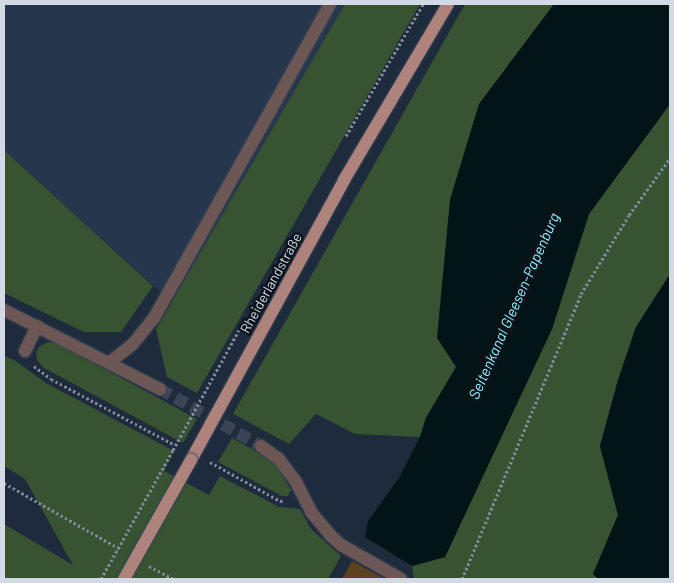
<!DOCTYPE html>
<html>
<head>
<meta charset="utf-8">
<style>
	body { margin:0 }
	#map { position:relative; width:674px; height:583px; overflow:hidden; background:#1e2b3d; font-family:Barlow,sans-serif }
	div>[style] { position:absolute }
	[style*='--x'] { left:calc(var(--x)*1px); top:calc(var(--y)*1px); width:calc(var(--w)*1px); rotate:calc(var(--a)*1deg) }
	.built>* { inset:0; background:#26374d }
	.green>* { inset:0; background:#375332 }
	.water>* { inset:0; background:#031416 }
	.building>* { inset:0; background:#5e411f }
	.minor-tunnel>* { height:12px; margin-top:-6px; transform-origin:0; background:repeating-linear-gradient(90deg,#394556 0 12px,transparent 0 18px) }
	.path>* { height:3px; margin-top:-1.5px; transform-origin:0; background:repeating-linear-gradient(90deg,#808b99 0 2.5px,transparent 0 5px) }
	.roads { filter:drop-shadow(0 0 1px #3b4758) drop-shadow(0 0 1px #3b4758) }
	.minor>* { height:12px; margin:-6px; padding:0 6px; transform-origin:6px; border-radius:6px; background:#6c5754 }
	.major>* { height:12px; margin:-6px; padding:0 6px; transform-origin:6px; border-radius:6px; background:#ae837c }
	.path-bridge>* { height:3px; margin-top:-1.5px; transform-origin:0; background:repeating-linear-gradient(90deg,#808b99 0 2.5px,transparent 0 5px) }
	.bridges { filter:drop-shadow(0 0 1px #3b4758) drop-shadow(0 0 1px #3b4758) }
	.major-bridge>* { height:12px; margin:-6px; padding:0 6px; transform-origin:6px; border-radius:6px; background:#ae837c }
	span { translate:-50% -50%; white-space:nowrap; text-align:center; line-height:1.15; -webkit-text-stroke:5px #0d131b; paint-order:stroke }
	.street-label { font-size:14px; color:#d1dae5 }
	.water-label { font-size:15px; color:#90f2fd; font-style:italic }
	.frame { position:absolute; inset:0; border:5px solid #d1dae5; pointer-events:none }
</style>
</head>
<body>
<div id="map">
	<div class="built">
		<div style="clip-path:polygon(4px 4px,345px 4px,173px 303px,4px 150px)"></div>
	</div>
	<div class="green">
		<div style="clip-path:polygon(345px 4px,420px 4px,197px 393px,167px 377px,156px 329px)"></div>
		<div style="clip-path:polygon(465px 4px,554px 4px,479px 104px,450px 200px,456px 367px,426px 418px,420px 437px,355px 434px,316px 414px,289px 444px,233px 414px)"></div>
		<div style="clip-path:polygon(670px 104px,670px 274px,636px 327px,618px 380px,600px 446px,618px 515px,593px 574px,598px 579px,414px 579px,412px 566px,445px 557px,552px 329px,589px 214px)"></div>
		<div style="clip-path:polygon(4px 150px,153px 286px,121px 332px,84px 332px,4px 293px)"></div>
		<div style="clip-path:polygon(48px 342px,59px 344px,197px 419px,183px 443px,44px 368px,37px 360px,36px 352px,40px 346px)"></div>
		<div style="clip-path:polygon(4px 356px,14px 360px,46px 383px,174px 451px,164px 471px,209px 495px,220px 476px,279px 507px,300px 509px,311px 529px,341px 556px,328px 579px,4px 579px,4px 524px,73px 565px,25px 479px,4px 466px)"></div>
		<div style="clip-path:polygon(232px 438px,276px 462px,291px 490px,288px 496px,282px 496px,218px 462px)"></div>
	</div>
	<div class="water">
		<div style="clip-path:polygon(554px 4px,670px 4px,670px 104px,589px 214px,552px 329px,445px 557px,412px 566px,365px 537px,368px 521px,399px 478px,420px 437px,426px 418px,456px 367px,437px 338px,450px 200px,479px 104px)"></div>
		<div style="clip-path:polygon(670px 274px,670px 579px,598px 579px,593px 574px,618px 515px,600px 446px,618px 380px,636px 327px)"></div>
	</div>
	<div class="building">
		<div style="clip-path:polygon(352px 561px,385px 579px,342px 579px)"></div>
	</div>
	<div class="minor-tunnel">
		<div style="--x:160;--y:389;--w:116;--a:29.4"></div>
	</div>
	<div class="path">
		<div style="--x:346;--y:136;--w:153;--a:-59.7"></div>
		<div style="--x:34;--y:366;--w:21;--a:37"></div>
		<div style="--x:51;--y:379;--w:140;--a:28"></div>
		<div style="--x:173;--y:450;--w:149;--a:-61.2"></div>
		<div style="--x:210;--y:462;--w:80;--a:29.1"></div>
		<div style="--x:280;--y:501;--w:5;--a:-11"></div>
		<div style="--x:4;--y:483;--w:133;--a:29.6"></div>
		<div style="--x:149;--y:566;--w:27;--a:28"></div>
		<div style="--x:462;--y:579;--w:309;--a:-67.3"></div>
		<div style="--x:581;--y:294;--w:92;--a:-58.7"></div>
		<div style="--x:629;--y:215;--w:70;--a:-54.3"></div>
	</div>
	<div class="roads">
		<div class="minor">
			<div style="--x:4;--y:310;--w:175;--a:26.9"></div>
			<div style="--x:25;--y:351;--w:28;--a:-64"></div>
			<div style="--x:110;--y:362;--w:28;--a:-38"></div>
			<div style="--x:132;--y:345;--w:35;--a:-51"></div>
			<div style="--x:154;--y:318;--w:360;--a:-60.7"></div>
			<div style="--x:261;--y:446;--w:22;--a:36"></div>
			<div style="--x:279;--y:459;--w:26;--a:53"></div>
			<div style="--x:295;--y:480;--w:36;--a:63"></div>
			<div style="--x:311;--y:512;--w:30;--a:50"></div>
			<div style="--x:330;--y:535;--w:15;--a:42"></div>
			<div style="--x:341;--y:545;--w:69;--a:29.5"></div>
		</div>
		<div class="major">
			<div style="--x:191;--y:460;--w:319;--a:-61.3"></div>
			<div style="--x:344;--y:180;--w:204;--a:-59.4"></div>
		</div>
	</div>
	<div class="path-bridge">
		<div style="--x:101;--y:579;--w:148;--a:-60.8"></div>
	</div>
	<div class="bridges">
		<div class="major-bridge">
			<div style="--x:124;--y:579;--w:137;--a:-60.6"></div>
		</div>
	</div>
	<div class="street-label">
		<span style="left:271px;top:283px;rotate:-61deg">Rheiderlandstraße</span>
	</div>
	<div class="water-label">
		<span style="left:514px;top:306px;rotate:-66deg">Seitenkanal Gleesen-Papenburg</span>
	</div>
	<div class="frame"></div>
</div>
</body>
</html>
